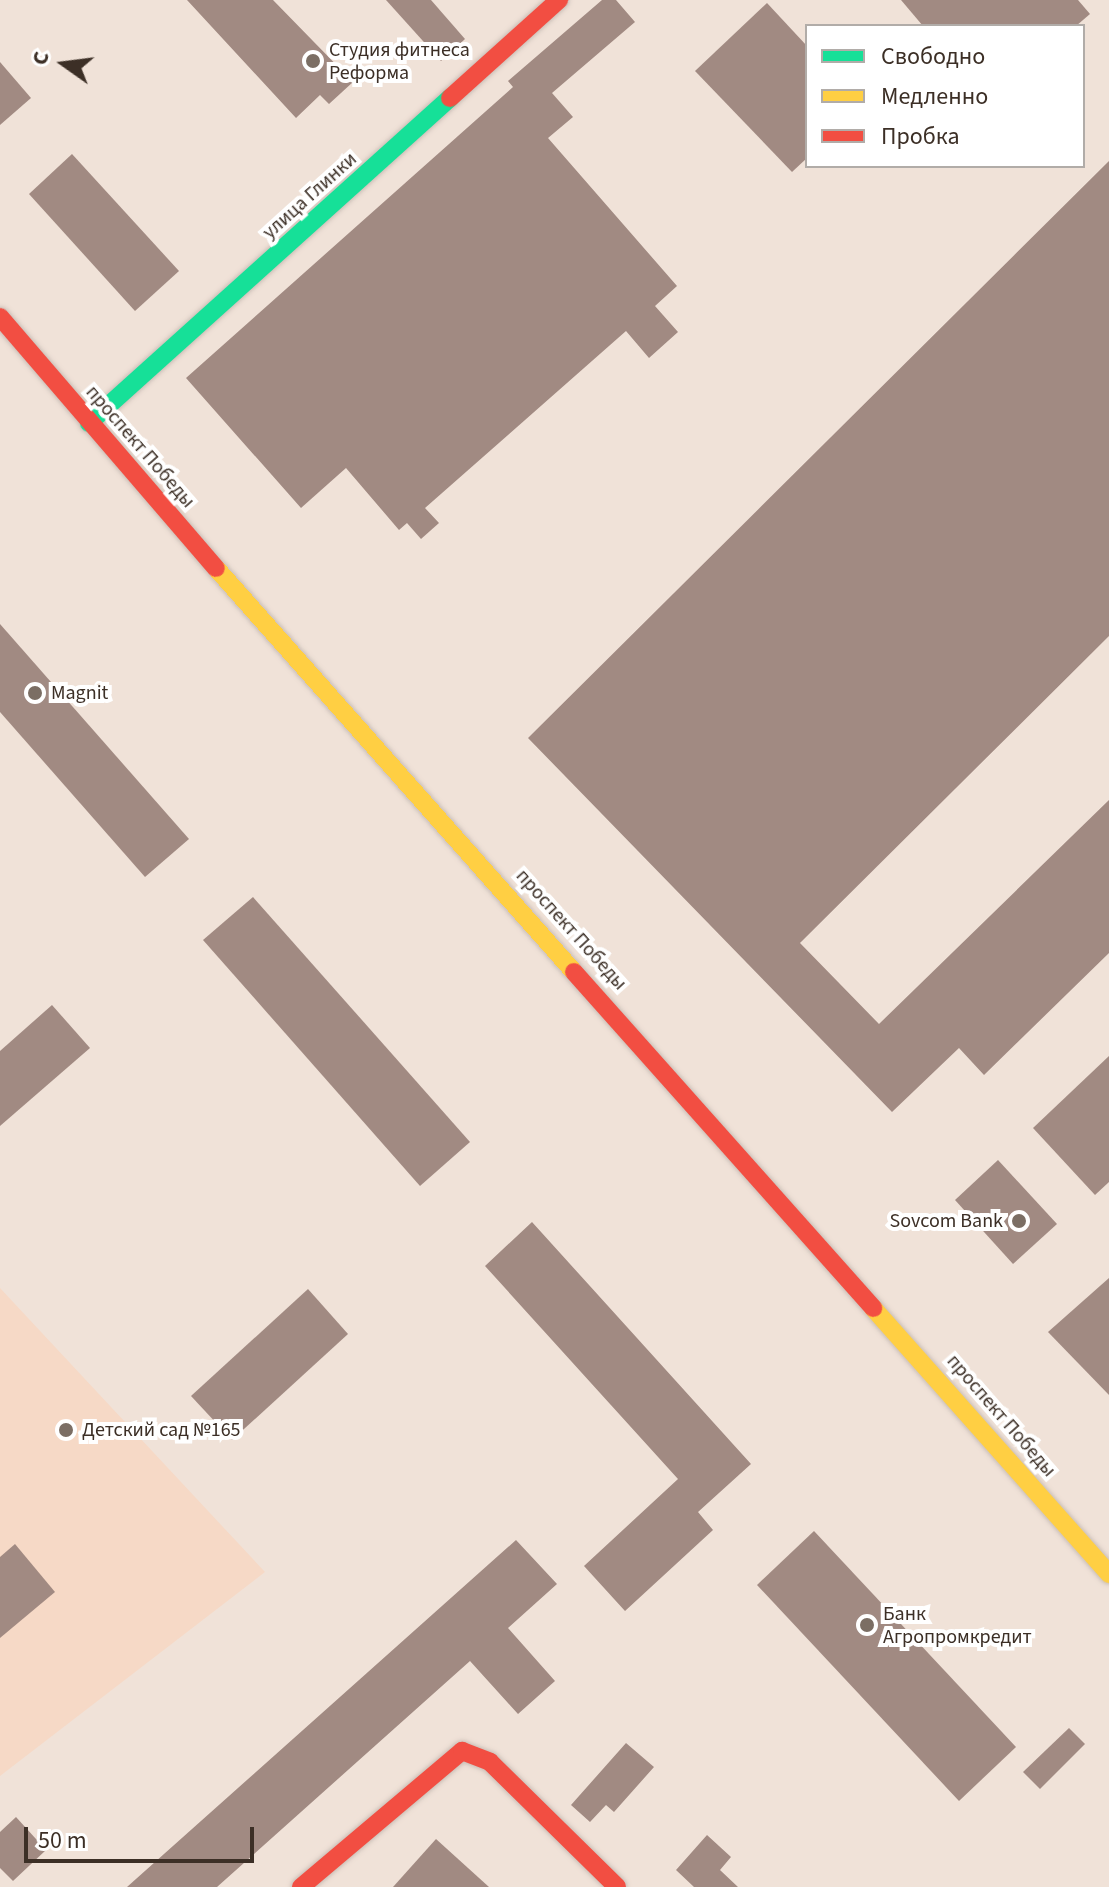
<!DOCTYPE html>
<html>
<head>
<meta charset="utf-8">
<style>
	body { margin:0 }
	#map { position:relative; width:1109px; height:1887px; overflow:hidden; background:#f0e2d8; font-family:"Source Sans 3",sans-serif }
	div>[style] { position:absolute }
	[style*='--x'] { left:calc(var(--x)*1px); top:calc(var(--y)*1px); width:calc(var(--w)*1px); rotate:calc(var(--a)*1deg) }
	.built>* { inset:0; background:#f6d9c6 }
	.building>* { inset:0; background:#a18a82 }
	.roads { filter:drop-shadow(0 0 2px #cabeb6) drop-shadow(0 0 2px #cabeb6) }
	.fast>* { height:18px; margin:-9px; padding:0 9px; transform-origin:9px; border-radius:9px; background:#16e098 }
	.slow>* { height:18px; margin:-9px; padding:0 9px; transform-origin:9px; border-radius:9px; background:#ffcf43 }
	.jam>* { height:18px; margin:-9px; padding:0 9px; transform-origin:9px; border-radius:9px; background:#f24e42 }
	.dots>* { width:22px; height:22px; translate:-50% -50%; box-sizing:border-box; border:4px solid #fff; border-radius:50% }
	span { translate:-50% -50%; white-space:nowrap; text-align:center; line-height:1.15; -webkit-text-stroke:8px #fff; paint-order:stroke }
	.poi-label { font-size:20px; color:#3c2f26 }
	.left { translate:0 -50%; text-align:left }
	.right { translate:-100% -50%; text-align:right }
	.street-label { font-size:20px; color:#3c2f26 }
	.legend { position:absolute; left:805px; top:24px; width:280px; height:144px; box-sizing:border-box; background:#fff; border:2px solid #b1aca8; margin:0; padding:10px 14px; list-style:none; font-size:24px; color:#3c2f26 }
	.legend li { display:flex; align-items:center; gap:16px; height:40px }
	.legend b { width:40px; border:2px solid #b1aca8 }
	.north { position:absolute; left:24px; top:24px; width:80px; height:80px; -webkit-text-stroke:6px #fff; paint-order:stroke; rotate:284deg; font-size:22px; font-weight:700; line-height:32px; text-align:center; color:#3c2f26 }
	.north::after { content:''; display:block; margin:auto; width:28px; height:36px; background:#3c2f26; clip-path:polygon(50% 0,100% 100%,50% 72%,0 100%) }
	.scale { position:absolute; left:24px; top:1827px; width:230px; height:36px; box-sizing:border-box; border:4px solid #3c2f26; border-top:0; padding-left:10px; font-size:24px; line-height:28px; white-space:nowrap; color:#3c2f26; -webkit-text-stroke:6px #fff; paint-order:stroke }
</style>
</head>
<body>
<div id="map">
	<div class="built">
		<div style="clip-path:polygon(0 1288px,265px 1572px,0 1776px)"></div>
	</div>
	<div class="building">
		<div style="clip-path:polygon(187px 0,273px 0,353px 82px,329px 104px,320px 95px,296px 118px)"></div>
		<div style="clip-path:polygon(386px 0,431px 0,465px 39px,441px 61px)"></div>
		<div style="clip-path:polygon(602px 0,616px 0,635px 22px,552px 93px,573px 117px,548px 138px,677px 286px,655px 306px,678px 332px,649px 358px,626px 331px,425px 508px,439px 523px,421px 539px,407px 523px,399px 530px,346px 468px,301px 508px,186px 378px,513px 87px,508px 81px)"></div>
		<div style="clip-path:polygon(901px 0,1078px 0,1090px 14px,1076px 26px,923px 26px)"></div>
		<div style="clip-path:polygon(767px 3px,807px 46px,807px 158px,792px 172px,695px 71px)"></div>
		<div style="clip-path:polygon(0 62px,31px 98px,0 125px)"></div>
		<div style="clip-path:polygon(72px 154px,179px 271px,135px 311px,29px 194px)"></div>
		<div style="clip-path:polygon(1109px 161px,1109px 636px,800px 943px,879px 1024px,1109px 800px,1109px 953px,984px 1075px,959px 1048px,892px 1112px,528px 738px)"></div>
		<div style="clip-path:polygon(0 624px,189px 839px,145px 877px,0 712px)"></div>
		<div style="clip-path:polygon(253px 897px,470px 1142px,420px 1186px,203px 940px)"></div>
		<div style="clip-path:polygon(52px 1005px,90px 1048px,0 1126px,0 1051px)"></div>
		<div style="clip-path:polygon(1109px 1056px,1109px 1182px,1095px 1195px,1033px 1128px)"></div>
		<div style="clip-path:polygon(998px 1160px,1057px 1224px,1013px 1264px,955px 1200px)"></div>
		<div style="clip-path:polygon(532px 1222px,751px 1464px,698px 1512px,713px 1530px,625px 1611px,584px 1566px,678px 1479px,485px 1266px)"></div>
		<div style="clip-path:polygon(1109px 1278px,1109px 1395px,1048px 1332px)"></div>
		<div style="clip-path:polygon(308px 1289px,348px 1334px,232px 1440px,191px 1396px)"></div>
		<div style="clip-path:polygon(814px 1531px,1016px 1747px,959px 1801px,757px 1585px)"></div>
		<div style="clip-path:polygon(516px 1540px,557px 1584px,508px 1628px,555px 1681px,518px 1714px,470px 1661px,217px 1887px,127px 1887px)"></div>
		<div style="clip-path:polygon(15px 1544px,55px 1592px,0 1638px,0 1557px)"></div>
		<div style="clip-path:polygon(1069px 1728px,1085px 1744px,1040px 1789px,1023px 1772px)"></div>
		<div style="clip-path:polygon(626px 1743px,654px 1767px,614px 1812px,606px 1805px,590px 1822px,571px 1805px)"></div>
		<div style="clip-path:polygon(16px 1817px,46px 1850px,13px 1881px,0 1868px,0 1832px)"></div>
		<div style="clip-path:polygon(707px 1835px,731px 1857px,720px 1870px,738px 1887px,694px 1887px,676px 1870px)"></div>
		<div style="clip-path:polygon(436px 1839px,489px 1887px,393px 1887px)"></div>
	</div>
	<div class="roads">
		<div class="fast">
			<div style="--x:89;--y:423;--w:486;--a:-42"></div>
		</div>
		<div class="slow">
			<div style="--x:216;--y:568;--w:540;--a:48.45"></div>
			<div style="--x:873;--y:1308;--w:356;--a:48.4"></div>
		</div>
		<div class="jam">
			<div style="--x:450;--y:98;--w:147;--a:-42"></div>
			<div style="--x:0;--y:317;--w:331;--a:49.3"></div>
			<div style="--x:574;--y:972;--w:450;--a:48.3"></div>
			<div style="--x:301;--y:1887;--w:211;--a:-40.2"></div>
			<div style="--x:462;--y:1751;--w:30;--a:21"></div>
			<div style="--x:490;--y:1762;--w:178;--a:44.5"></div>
		</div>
	</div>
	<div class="dots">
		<div style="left:313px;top:61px;background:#7b6e64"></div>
		<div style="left:35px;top:693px;background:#7b6e64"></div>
		<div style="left:1019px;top:1221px;background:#7b6e64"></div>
		<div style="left:66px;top:1430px;background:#7b6e64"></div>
		<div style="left:867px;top:1625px;background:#7b6e64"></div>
	</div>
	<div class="poi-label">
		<span class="left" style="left:329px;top:62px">Студия фитнеса<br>Реформа</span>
		<span class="left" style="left:51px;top:693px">Magnit</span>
		<span class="right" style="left:1003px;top:1221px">Sovcom Bank</span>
		<span class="left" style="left:82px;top:1430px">Детский сад №165</span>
		<span class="left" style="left:883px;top:1626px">Банк<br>Агропромкредит</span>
	</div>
	<div class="street-label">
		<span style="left:310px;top:196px;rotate:-42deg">улица Глинки</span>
		<span style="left:140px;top:447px;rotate:49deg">проспект Победы</span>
		<span style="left:571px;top:930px;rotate:48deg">проспект Победы</span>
		<span style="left:1001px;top:1416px;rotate:49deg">проспект Победы</span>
	</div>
	<ul class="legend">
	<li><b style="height:10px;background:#16e098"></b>Свободно</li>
	<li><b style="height:10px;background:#ffcf43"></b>Медленно</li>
	<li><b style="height:10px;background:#f24e42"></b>Пробка</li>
	</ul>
	<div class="north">С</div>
	<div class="scale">50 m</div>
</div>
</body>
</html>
